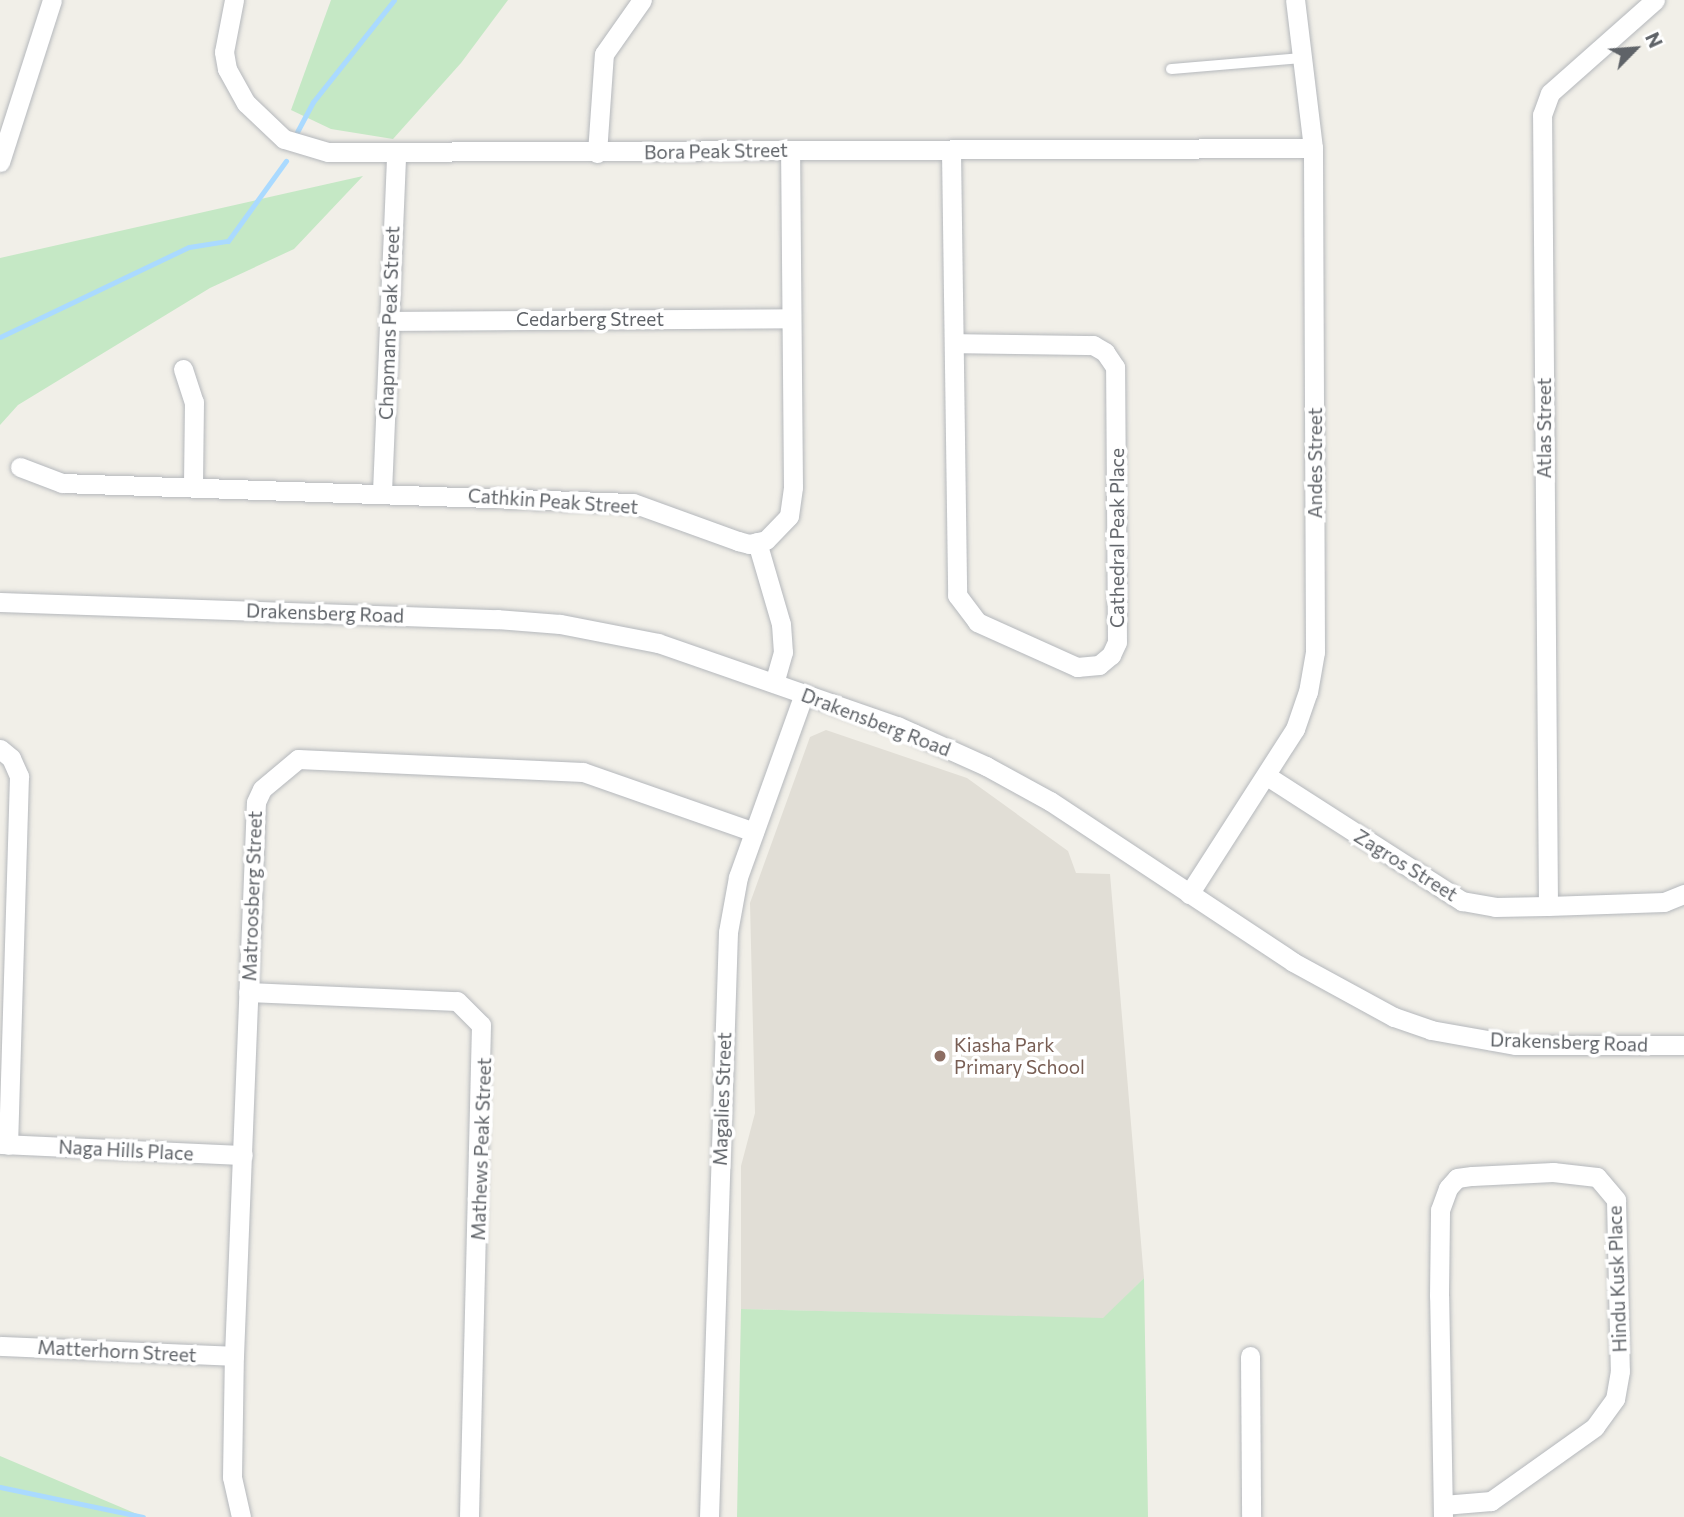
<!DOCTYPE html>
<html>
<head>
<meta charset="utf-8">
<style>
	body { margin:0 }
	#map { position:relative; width:1684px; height:1517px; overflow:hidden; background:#f1efe8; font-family:Commissioner,sans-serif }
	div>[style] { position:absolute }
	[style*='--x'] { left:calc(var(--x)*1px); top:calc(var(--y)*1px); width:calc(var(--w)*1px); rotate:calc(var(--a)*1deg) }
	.education>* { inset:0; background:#e1ded6 }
	.green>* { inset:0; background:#c5e8c5 }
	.stream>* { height:5px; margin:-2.5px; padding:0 2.5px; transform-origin:2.5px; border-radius:2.5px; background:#aadaff }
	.roads { filter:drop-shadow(0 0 2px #b5b8bc) drop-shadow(0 0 2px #b5b8bc) }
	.lane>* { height:10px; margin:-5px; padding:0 5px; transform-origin:5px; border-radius:5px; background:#fff }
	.street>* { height:19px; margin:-9.5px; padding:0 9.5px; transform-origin:9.5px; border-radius:9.5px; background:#fff }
	.dots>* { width:19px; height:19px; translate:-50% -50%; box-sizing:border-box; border:4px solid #fff; border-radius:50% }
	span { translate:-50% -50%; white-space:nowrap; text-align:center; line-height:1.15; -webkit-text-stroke:7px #fff; paint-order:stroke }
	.street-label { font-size:19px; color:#5f6368 }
	.education-label { font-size:19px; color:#785e54 }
	.left { translate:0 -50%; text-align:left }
	.north { position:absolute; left:1600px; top:14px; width:70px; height:70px; -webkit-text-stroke:5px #fff; paint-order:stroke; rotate:65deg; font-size:19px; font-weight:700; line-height:28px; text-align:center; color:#5f6368 }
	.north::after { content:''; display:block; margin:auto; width:24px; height:32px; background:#5f6368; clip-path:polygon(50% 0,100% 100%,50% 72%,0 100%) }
</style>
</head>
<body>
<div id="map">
	<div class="education">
		<div style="clip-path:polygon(826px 730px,967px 778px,1068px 851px,1076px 873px,1110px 874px,1144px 1278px,1103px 1319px,741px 1309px,741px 1166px,755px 1113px,750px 903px,810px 737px)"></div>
	</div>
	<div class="green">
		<div style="clip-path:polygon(331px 0,508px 0,461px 63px,393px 139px,331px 129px,291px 110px)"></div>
		<div style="clip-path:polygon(363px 176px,294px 249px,210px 288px,18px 405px,0 425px,0 258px)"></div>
		<div style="clip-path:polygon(1144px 1278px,1148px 1517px,737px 1517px,741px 1309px,1103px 1318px)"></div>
		<div style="clip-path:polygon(0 1456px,144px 1517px,0 1517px)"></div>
	</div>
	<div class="stream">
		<div style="--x:297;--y:132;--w:34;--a:-62"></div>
		<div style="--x:313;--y:102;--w:130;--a:-51.5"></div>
		<div style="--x:0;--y:337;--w:209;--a:-25.5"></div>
		<div style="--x:189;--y:247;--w:39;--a:-9"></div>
		<div style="--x:228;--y:241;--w:99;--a:-54.1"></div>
		<div style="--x:0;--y:1487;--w:146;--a:11.8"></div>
	</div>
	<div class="roads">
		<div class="lane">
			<div style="--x:1171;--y:69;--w:132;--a:-4.8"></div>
		</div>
		<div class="street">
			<div style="--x:234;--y:0;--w:53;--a:100.9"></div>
			<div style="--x:224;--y:52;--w:17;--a:80"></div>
			<div style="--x:227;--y:69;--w:39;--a:61"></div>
			<div style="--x:246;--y:103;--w:52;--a:43.5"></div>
			<div style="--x:284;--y:139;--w:46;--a:16.5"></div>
			<div style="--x:328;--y:152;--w:985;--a:-0.23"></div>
			<div style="--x:951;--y:151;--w:444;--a:89.2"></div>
			<div style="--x:957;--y:595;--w:34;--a:53"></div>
			<div style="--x:977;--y:622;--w:110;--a:24.2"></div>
			<div style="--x:1077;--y:667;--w:22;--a:-5"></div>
			<div style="--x:1099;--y:665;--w:16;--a:-40"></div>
			<div style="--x:1111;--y:655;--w:14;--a:-65"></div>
			<div style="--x:1117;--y:642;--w:275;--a:-90.4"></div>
			<div style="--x:1115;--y:367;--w:18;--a:-124"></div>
			<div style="--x:1105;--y:352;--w:14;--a:-150"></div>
			<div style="--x:1093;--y:345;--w:139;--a:-179.2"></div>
			<div style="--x:597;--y:153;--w:99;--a:-86"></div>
			<div style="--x:604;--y:54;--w:66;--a:-54.9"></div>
			<div style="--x:0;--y:162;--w:170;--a:-72.2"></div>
			<div style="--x:390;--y:321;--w:400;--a:-0.4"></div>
			<div style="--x:183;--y:369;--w:35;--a:72"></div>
			<div style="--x:194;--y:402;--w:85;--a:90.7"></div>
			<div style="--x:20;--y:467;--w:45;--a:20.9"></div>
			<div style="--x:62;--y:483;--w:571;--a:2.01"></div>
			<div style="--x:633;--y:503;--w:112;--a:19.9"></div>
			<div style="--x:738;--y:541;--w:11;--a:15"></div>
			<div style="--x:749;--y:544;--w:17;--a:-13"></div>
			<div style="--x:766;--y:540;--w:33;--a:-46"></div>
			<div style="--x:789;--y:516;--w:29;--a:-82"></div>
			<div style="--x:793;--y:487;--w:336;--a:-90.5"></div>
			<div style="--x:382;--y:492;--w:339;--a:-87.6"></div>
			<div style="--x:757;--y:542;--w:85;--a:73.7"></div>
			<div style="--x:781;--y:624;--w:28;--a:86"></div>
			<div style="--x:783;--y:652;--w:32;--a:106"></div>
			<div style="--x:0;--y:602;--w:497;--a:2"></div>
			<div style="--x:497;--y:619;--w:63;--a:4.5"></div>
			<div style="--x:560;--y:624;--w:100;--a:11"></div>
			<div style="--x:658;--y:643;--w:253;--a:19.2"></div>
			<div style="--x:897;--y:726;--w:98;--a:24.2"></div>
			<div style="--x:986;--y:766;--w:73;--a:28.7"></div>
			<div style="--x:1050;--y:801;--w:291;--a:33.5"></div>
			<div style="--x:1293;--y:962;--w:115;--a:28.6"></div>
			<div style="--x:1394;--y:1017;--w:39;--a:19"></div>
			<div style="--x:1431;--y:1030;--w:85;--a:10.1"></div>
			<div style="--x:1515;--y:1045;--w:169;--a:0"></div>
			<div style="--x:0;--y:749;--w:14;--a:39"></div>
			<div style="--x:11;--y:758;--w:20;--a:66"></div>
			<div style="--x:19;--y:776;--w:369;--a:91.7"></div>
			<div style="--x:1267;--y:776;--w:232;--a:32.7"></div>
			<div style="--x:1462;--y:901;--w:34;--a:10"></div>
			<div style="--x:1495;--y:907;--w:53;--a:-1.1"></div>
			<div style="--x:1548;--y:906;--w:116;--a:-2"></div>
			<div style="--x:1664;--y:902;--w:22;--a:-22"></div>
			<div style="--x:1189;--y:894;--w:196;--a:-57.3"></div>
			<div style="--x:1295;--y:729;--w:39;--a:-71"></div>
			<div style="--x:1308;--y:692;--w:41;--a:-80.1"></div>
			<div style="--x:1315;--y:652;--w:504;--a:-90.23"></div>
			<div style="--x:1313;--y:148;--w:149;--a:-96.9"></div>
			<div style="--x:1548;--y:906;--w:791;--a:-90.43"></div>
			<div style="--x:1542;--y:115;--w:23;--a:-70"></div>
			<div style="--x:1550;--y:93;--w:140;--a:-41.5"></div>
			<div style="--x:248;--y:992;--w:209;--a:2.5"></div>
			<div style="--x:457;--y:1001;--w:34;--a:45"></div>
			<div style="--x:481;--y:1025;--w:492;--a:91.4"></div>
			<div style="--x:0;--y:1144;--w:243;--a:2.6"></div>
			<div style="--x:0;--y:1346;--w:234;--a:2.4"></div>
			<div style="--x:1250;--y:1356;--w:161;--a:89.6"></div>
			<div style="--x:241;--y:1517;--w:41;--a:-102.7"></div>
			<div style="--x:232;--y:1477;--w:121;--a:-89.1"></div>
			<div style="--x:234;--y:1356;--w:554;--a:-87.73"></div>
			<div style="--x:256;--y:802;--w:14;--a:-65"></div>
			<div style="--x:262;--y:789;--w:47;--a:-39.8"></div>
			<div style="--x:298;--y:759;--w:285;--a:2.6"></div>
			<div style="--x:583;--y:772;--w:181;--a:19.3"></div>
			<div style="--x:709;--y:1517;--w:585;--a:-88.14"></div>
			<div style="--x:728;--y:932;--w:56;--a:-79.7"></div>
			<div style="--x:738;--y:877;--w:195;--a:-70.2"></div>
			<div style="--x:1443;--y:1517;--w:221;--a:-91"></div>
			<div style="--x:1439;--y:1296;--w:86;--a:-89.3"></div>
			<div style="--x:1440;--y:1210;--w:23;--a:-70"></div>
			<div style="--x:1448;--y:1188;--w:13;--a:-48"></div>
			<div style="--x:1457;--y:1178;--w:15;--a:-8"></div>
			<div style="--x:1472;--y:1176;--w:81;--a:-2.8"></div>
			<div style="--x:1553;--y:1172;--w:44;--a:6.5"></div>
			<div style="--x:1597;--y:1177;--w:30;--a:50"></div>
			<div style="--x:1616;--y:1200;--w:171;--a:88.7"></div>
			<div style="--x:1620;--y:1371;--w:28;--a:100"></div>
			<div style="--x:1615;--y:1399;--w:34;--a:126"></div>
			<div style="--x:1595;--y:1427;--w:128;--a:144.6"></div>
			<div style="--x:1491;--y:1501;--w:48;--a:175.2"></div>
		</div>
	</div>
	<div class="dots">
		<div style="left:940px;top:1056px;background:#8d6e63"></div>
	</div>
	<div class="street-label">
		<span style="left:716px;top:151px;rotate:-1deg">Bora Peak Street</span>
		<span style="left:590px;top:319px">Cedarberg Street</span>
		<span style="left:389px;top:323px;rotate:-88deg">Chapmans Peak Street</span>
		<span style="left:1544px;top:428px;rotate:-90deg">Atlas Street</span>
		<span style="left:1315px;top:463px;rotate:-90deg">Andes Street</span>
		<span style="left:553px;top:501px;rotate:4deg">Cathkin Peak Street</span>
		<span style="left:1117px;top:538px;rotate:-90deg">Cathedral Peak Place</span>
		<span style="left:325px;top:613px;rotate:2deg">Drakensberg Road</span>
		<span style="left:876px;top:722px;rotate:21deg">Drakensberg Road</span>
		<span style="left:1406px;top:865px;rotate:32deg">Zagros Street</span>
		<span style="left:252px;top:896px;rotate:-88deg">Matroosberg Street</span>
		<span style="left:1569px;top:1042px;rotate:2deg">Drakensberg Road</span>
		<span style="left:722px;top:1099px;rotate:-88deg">Magalies Street</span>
		<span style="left:481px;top:1149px;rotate:-88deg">Mathews Peak Street</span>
		<span style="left:126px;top:1150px;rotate:3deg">Naga Hills Place</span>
		<span style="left:1617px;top:1279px;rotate:-92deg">Hindu Kusk Place</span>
		<span style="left:117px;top:1351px;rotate:3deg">Matterhorn Street</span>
	</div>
	<div class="education-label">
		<span class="left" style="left:954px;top:1056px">Kiasha Park<br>Primary School</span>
	</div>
	<div class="north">N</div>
</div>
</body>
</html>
